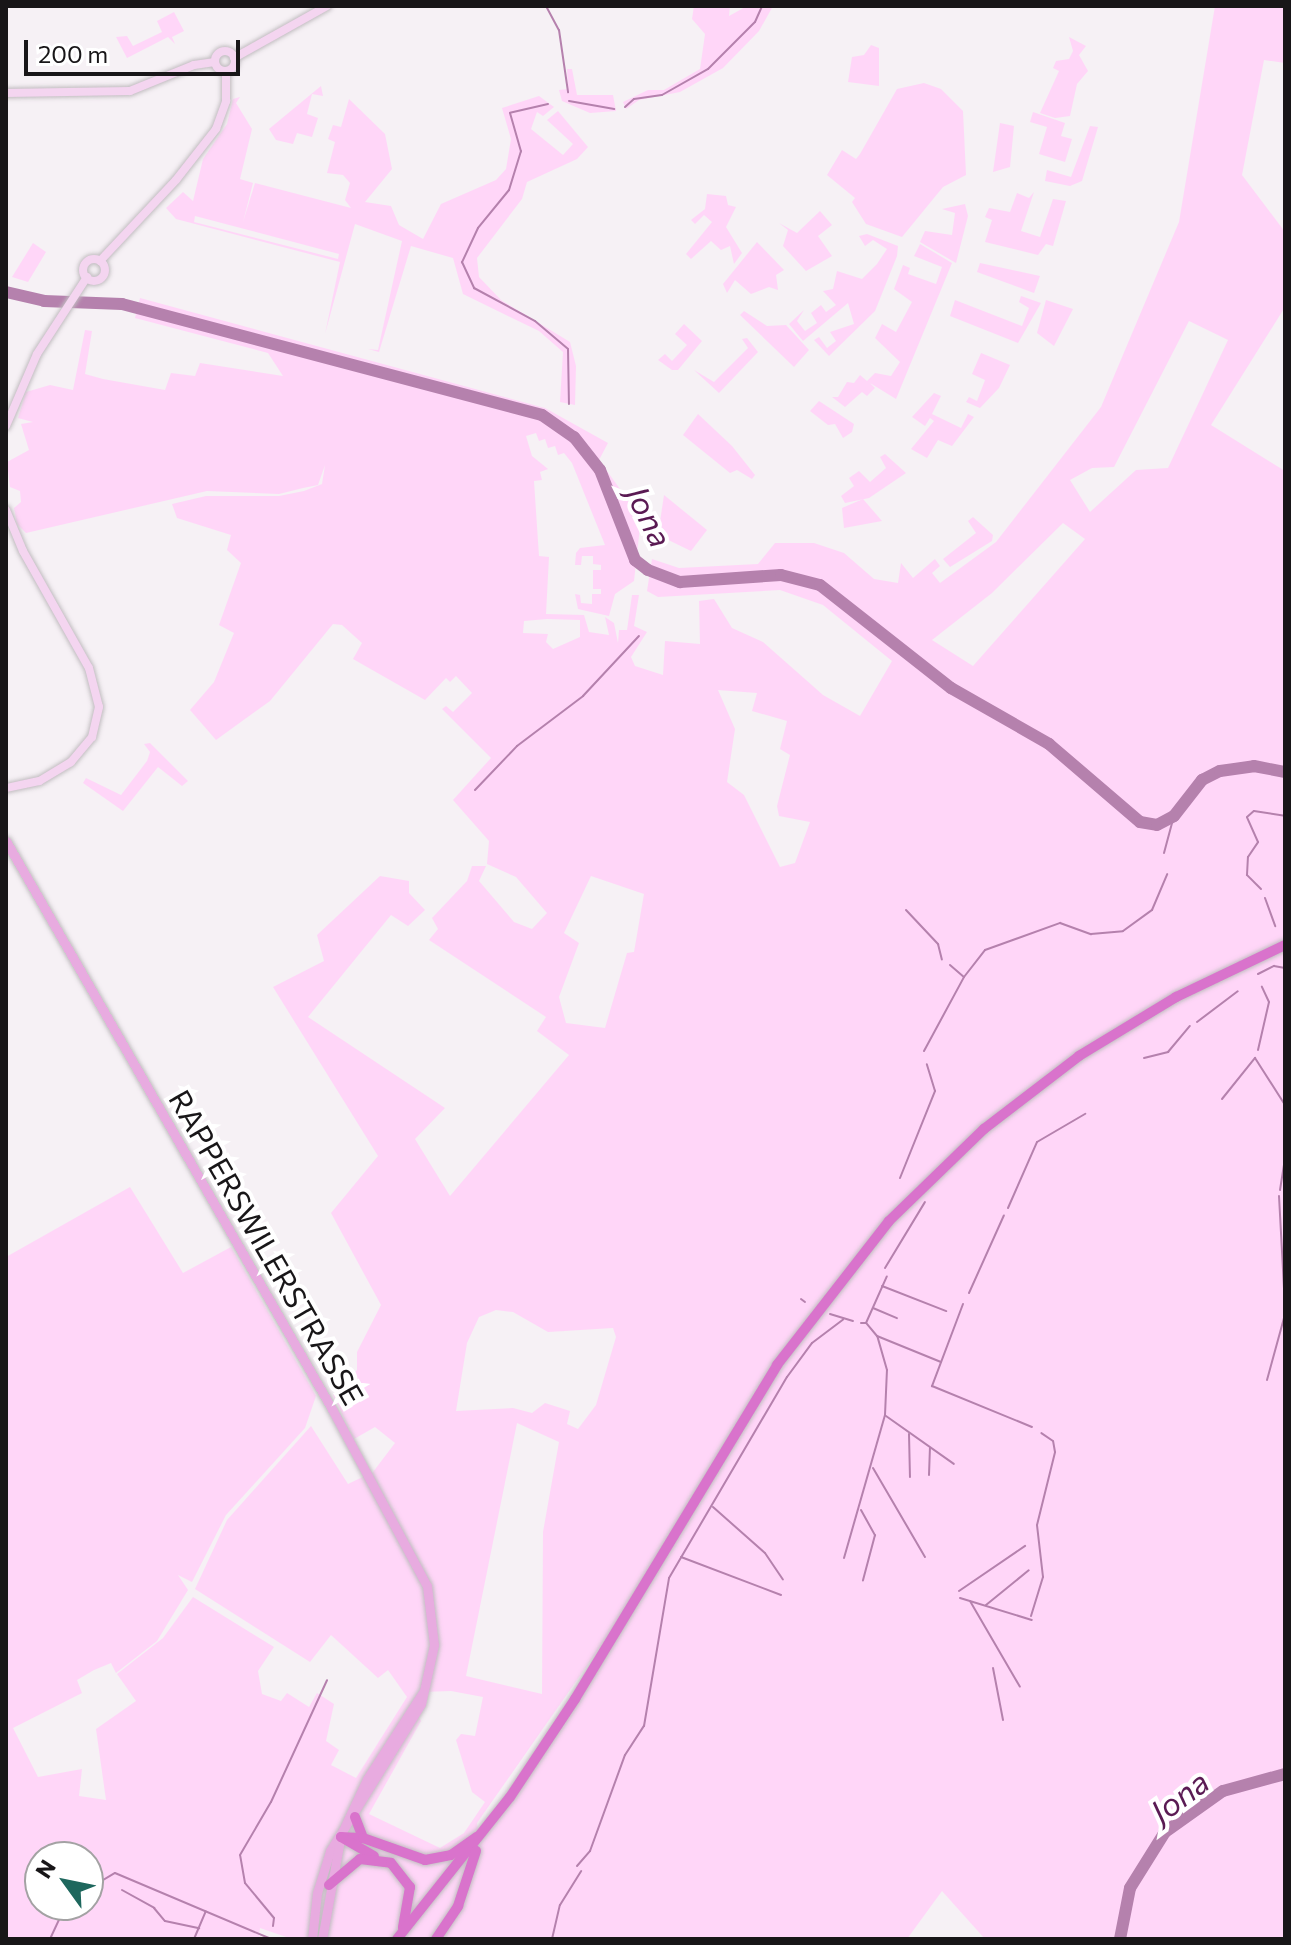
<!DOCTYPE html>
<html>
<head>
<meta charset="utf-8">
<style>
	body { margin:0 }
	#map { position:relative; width:1291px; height:1945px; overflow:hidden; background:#f6f1f5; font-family:Commissioner,sans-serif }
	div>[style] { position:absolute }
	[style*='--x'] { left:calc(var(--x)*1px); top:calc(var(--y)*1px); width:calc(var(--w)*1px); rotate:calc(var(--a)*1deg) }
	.green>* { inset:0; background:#ffd6f8 }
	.stream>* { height:2px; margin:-1px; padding:0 1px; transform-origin:1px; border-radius:1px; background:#b581ad }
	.river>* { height:12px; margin:-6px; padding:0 6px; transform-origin:6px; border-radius:6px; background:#b581ad }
	.roads { filter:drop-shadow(0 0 2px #c2bdc1) drop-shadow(0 0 2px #c2bdc1) }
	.secondary>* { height:8px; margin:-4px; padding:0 4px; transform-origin:4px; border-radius:4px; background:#f4d5f0 }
	.secondary>.ring { margin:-4px; padding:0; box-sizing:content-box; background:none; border:8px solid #f4d5f0; border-radius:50% }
	.primary>* { height:9px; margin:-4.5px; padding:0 4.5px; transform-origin:4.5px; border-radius:4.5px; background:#e8abe0 }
	.highway>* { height:10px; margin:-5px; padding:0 5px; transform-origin:5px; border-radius:5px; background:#d973cc }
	span { translate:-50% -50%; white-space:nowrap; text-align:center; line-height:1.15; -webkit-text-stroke:8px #fff; paint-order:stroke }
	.street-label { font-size:30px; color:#181618 }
	.water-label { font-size:32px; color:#5a1a53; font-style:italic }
	.frame { position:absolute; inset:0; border:8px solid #181618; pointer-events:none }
	.north { position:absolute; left:24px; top:1841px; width:80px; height:80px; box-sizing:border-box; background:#fff; border:2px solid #a3a2a3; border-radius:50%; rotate:303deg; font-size:22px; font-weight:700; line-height:32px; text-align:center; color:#181618 }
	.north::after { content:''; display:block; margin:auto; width:28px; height:36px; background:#1e675d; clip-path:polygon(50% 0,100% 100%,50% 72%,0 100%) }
	.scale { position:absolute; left:24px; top:40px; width:216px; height:36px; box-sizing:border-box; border:4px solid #181618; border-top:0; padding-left:10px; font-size:24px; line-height:28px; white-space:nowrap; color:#181618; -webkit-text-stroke:6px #fff; paint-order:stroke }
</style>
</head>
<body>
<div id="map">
	<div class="green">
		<div style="clip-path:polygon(694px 6px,730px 6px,729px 16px,747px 6px,773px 6px,759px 31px,723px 68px,680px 92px,639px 100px,626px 109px,623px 102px,648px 90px,664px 90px,700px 69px,705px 34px,692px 19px)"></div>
		<div style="clip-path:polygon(evenodd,1215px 6px,1285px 6px,1285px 63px,1264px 60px,1242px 175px,1285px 232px,1285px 307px,1211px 425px,1285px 471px,1285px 1939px,985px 1939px,942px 1891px,907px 1939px,292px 1939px,260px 1928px,259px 1936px,265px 1939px,6px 1939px,6px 1257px,130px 1187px,183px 1273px,231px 1247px,316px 1396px,305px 1428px,226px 1515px,192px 1582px,178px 1575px,188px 1590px,157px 1641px,116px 1673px,111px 1663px,94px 1670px,77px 1680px,82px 1693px,13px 1728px,38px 1777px,82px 1769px,79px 1796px,106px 1800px,96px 1729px,136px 1701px,117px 1674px,163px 1638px,193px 1597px,274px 1647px,258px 1671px,262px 1694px,281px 1701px,287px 1693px,309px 1707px,317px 1693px,334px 1704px,326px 1741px,339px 1750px,331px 1765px,356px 1778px,407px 1697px,388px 1670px,378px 1678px,331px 1635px,310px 1662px,195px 1589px,227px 1520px,311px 1426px,348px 1484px,373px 1472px,395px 1443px,375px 1427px,354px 1439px,333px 1395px,357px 1370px,357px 1352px,381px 1305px,331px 1213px,378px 1156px,273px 987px,324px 961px,317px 935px,380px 876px,409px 881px,409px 893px,425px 910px,408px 926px,391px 915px,308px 1017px,445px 1108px,415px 1139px,450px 1196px,569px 1055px,537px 1031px,546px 1017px,429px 940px,438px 929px,432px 918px,467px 881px,472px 866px,486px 866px,479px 881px,514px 922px,532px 929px,547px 913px,516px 877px,487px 864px,489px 841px,453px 800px,491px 758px,442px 709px,446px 706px,453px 712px,472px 693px,456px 676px,450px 682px,446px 678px,425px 700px,353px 659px,362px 643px,342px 625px,333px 624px,270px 701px,216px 740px,190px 710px,214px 682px,234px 633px,219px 625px,241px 563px,227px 550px,231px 535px,177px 518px,172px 504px,206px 496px,279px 496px,304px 491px,322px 484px,325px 465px,318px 485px,303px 488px,279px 494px,207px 491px,26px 533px,17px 524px,14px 508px,21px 502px,20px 491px,10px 487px,7px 462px,29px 450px,21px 424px,33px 422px,18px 418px,26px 392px,50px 385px,73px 390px,85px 330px,92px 331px,85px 374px,103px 379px,165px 390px,171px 373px,195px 376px,200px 363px,283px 376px,268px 353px,135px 318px,140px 298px,545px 408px,608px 443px,599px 460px,641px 518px,634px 581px,615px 594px,609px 616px,578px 609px,575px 594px,580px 595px,581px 603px,592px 604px,592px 594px,601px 594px,601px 589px,593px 589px,593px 570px,601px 570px,601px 565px,593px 564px,593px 556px,582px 556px,581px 565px,575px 565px,576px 553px,580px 548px,605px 545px,572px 463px,564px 453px,558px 455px,555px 446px,548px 448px,545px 439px,539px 441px,536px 433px,526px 436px,532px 456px,548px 469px,540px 472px,542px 480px,534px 481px,539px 556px,549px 557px,546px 614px,584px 615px,589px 632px,609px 635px,605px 617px,614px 623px,618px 643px,619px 630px,627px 630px,632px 595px,639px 595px,634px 626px,647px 632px,631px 657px,635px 666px,663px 675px,665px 641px,700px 644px,699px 601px,714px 599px,732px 628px,763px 642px,823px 695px,860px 716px,892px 661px,823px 605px,780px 590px,658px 597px,647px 591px,652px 559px,679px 568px,758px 564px,775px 543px,814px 543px,844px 553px,874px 579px,898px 583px,901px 563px,913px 578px,935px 559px,940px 566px,932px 573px,940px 583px,996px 542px,1101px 407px,1179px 222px,1215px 6px,1189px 321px,1228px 340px,1168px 468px,1136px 470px,1090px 512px,1070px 480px,1092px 468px,1114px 467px,1189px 321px,1215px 6px,1063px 523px,1085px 539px,973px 666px,932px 640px,992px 593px,1063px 523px,1215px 6px,547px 619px,580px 620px,580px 637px,553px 649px,546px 642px,548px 634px,523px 633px,524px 621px,547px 619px,1215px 6px,718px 690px,757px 693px,752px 711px,787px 721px,780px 749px,790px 755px,777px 806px,779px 816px,810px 822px,795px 863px,780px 867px,744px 795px,727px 782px,735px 729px,718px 690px,1215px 6px,591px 876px,644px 894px,634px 952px,627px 953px,605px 1028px,566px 1023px,559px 997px,579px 943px,564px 933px,591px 876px,1215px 6px,496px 1310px,513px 1312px,548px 1332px,613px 1328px,616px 1337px,596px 1405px,578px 1429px,567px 1424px,570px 1411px,545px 1403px,532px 1413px,513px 1408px,456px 1411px,467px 1343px,479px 1317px,496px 1310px,1215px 6px,517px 1423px,559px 1442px,543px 1532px,542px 1694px,466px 1676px,517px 1423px,1215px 6px,642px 1587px,486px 1830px,480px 1844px,477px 1823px,642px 1587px,1215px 6px,451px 1691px,483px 1697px,475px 1736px,461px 1734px,456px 1740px,472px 1792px,485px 1802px,464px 1833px,440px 1848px,369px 1814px,421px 1721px,417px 1714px,423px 1692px,451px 1691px,1215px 6px,40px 1857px,88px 1857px,88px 1905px,40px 1905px,40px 1857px)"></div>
		<div style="clip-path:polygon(174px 12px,184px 31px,172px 37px,175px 44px,168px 37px,127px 58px,116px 37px,127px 36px,133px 46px,162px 32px,157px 21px)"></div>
		<div style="clip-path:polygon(1069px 37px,1086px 46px,1079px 55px,1088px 71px,1077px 84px,1070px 116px,1055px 118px,1040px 113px,1059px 71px,1053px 68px,1056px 61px,1069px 59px,1073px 51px)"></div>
		<div style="clip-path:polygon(871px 45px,879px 48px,879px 86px,848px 82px,852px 57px,864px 55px)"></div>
		<div style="clip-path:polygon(567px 69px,572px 69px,577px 95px,613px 95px,616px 111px,590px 113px,562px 101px,559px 90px,568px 89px)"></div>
		<div style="clip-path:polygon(924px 83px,941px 89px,963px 111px,966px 175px,943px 187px,902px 237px,866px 224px,852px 202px,855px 198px,827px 175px,842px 150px,856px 159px,860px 154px,897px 89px)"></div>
		<div style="clip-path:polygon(321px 86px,323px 96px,312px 94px,307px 114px,318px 118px,312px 137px,297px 133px,293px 144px,276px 140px,269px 129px)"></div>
		<div style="clip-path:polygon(evenodd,539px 96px,554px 107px,543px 116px,537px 112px,531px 129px,563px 155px,573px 144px,547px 120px,558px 111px,588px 147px,577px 159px,527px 182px,522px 199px,477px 258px,479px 277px,501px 300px,570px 342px,576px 366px,575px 405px,560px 402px,563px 352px,539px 331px,463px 294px,453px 258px,411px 246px,379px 352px,368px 349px,378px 350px,402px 241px,355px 224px,325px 334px,340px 262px,176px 219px,166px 208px,183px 192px,193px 201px,203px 159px,227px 124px,233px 99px,240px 97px,236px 103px,252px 129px,240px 179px,253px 183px,243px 222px,255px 183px,351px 208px,345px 200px,350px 183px,343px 175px,327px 173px,335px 142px,328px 139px,333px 125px,341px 127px,349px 99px,385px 134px,392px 169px,365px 202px,391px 206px,399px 225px,423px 239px,441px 204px,496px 180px,506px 169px,511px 139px,502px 108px,539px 96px,195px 216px,339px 254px,338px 259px,194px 222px,195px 216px)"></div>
		<div style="clip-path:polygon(1033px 112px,1065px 123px,1061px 136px,1072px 139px,1065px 162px,1039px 154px,1047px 127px,1030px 122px)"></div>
		<div style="clip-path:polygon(1000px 123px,1014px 126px,1010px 167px,993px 172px)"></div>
		<div style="clip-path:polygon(1090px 126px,1098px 127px,1082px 181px,1070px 186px,1045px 181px,1047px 170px,1071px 177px)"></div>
		<div style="clip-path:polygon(1034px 192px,1021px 231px,1040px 237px,1053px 199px,1066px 201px,1053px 246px,1046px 244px,1038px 255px,985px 242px,992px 220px,985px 217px,989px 208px,1010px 212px,1017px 193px,1029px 198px)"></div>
		<div style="clip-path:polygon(707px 194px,726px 196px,728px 205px,736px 207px,726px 227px,742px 253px,734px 264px,730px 246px,721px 250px,711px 241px,691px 259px,686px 254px,712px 222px,704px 215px,695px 224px,691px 220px,705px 209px)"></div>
		<div style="clip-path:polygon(965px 204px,968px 216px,956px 263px,920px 242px,925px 231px,952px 235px,955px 213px,942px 209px)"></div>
		<div style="clip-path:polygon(820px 211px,832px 225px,818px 236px,832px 256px,806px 271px,783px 246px,788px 230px,779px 223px,797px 233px)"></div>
		<div style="clip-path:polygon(867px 234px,898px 246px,897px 256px,875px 311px,829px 356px,814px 340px,819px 337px,827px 348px,836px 341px,830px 332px,854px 324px,848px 303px,803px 341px,789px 324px,804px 310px,797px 321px,805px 331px,817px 323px,811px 313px,821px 305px,826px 312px,836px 305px,823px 291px,833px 289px,837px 271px,862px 279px,877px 264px,887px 249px,873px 240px,865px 246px,859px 236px)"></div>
		<div style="clip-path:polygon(757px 242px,784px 270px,776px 275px,778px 290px,769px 287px,751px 294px,735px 280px,727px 293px,723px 284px)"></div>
		<div style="clip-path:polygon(33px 243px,46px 252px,28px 282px,12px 277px)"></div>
		<div style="clip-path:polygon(920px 244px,952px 263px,896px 399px,870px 383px,875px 388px,867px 396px,862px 392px,845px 407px,832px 397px,838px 397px,847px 382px,854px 383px,860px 375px,867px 381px,875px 373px,891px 376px,900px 362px,875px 338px,882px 324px,896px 332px,912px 302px,894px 289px,903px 265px,910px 268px,908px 274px,936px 284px,942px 267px,914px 256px)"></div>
		<div style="clip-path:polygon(980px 263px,1040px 276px,1034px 293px,977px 272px)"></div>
		<div style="clip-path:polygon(1021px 296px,1041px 303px,1018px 343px,950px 316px,955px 300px,1022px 326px,1029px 308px,1019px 302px)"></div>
		<div style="clip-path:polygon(1046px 300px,1073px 309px,1054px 346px,1037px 333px)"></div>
		<div style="clip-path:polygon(744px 311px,767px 326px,786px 325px,809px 350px,794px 367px,740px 315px)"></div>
		<div style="clip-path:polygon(684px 324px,702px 341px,678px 370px,672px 370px,658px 360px,665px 354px,672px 361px,687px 345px,675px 334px)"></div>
		<div style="clip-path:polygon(747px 338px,758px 352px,719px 393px,694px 370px,714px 382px,748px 348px,742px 339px)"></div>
		<div style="clip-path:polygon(981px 353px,1010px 365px,999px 388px,980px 408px,966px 402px,969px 397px,977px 401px,985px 380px,972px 374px)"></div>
		<div style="clip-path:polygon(934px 393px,941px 396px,932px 414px,961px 428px,968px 414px,974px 417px,952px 446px,938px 440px,927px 458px,911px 449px,934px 421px,930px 418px,925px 426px,912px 417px)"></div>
		<div style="clip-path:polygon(819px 401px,854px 424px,852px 432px,843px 438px,835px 424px,828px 425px,810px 411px)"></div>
		<div style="clip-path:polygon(698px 414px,732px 446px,755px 475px,752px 479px,737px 470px,730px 473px,683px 435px)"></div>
		<div style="clip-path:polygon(885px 454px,906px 473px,869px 498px,845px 503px,841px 496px,854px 486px,849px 478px,859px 471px,870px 482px,886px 468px,880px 457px)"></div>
		<div style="clip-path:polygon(664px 495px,707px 530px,691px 551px,658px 535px)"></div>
		<div style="clip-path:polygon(863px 499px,882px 521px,844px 528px,842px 508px)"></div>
		<div style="clip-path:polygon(973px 517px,993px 535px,992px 541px,950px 567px,943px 559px,976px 533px,968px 521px)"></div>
		<div style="clip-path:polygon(150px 743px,188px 781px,182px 786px,158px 767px,123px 811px,83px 783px,86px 778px,121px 795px,147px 761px,150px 752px,144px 744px)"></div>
	</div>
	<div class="stream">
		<div style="--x:546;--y:6;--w:27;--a:62"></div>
		<div style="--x:559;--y:30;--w:63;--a:81.7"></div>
		<div style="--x:569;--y:101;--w:46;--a:10.1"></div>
		<div style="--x:548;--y:104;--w:39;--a:167"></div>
		<div style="--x:510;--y:113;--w:40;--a:74"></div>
		<div style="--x:521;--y:151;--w:41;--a:107.1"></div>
		<div style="--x:509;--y:190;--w:49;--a:129.2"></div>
		<div style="--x:478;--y:228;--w:38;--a:115"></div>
		<div style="--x:462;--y:262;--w:29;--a:65"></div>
		<div style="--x:474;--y:288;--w:69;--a:28.4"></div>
		<div style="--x:535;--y:321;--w:43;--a:40.3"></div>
		<div style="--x:568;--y:349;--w:55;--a:89"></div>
		<div style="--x:625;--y:107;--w:12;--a:-42"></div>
		<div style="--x:634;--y:99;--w:28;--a:-8"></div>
		<div style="--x:662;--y:95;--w:53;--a:-29.5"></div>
		<div style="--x:708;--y:69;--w:66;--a:-45"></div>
		<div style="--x:755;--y:22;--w:17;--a:-66"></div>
		<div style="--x:475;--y:790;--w:61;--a:-46.3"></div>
		<div style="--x:517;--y:746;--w:83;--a:-37.1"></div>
		<div style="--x:583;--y:696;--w:82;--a:-47"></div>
		<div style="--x:1164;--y:853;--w:38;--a:-75"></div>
		<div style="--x:1261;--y:889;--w:20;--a:-135"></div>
		<div style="--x:1247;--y:875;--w:18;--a:-87"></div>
		<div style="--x:1248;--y:857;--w:18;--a:-56"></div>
		<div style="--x:1258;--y:842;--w:27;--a:-114"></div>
		<div style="--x:1247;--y:817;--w:9;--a:-41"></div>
		<div style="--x:1254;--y:811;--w:31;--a:9"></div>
		<div style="--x:1265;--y:898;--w:30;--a:70"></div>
		<div style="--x:906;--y:910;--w:47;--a:46.7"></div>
		<div style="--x:938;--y:944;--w:16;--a:76"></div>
		<div style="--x:950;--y:965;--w:18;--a:41"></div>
		<div style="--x:1258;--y:974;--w:18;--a:-27"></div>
		<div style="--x:1274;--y:966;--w:11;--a:10"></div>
		<div style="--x:1197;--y:1022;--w:51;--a:-37.1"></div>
		<div style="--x:1258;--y:1050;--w:49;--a:-77.1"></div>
		<div style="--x:1269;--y:1002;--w:17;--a:-115"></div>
		<div style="--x:924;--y:1051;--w:84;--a:-61.6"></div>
		<div style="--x:964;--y:977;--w:34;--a:-52"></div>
		<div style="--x:985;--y:950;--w:80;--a:-19.8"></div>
		<div style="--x:1060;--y:923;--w:33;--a:20"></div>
		<div style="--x:1091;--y:934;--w:32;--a:-5"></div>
		<div style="--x:1123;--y:931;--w:36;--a:-36"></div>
		<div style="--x:1152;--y:910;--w:39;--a:-67"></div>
		<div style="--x:1144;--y:1058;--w:25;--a:-14"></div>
		<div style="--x:1168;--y:1052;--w:34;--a:-50"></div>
		<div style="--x:1222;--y:1099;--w:53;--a:-51.2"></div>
		<div style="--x:1255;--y:1058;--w:56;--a:57.4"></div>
		<div style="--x:900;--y:1178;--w:94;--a:-68.1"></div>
		<div style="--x:935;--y:1091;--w:28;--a:-107"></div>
		<div style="--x:1280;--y:1190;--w:31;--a:-81"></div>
		<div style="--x:1279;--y:1196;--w:93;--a:86.9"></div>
		<div style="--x:1008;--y:1208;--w:72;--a:-66.3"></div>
		<div style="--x:1037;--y:1142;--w:56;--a:-30.3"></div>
		<div style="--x:885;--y:1268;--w:77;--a:-58.8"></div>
		<div style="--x:882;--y:1286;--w:69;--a:21.3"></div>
		<div style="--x:969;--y:1293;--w:85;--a:-65.8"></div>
		<div style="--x:1285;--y:1295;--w:2;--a:90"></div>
		<div style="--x:801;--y:1299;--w:5;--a:37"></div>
		<div style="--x:963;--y:1304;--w:88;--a:110.7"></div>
		<div style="--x:932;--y:1386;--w:108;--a:22.3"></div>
		<div style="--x:873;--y:1308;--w:26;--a:23"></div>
		<div style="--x:830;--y:1314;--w:24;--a:17"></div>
		<div style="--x:861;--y:1323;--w:5;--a:0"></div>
		<div style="--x:866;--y:1323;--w:51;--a:-65.9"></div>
		<div style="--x:877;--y:1336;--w:69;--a:22.1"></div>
		<div style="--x:1267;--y:1380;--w:68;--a:-74.7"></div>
		<div style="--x:886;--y:1416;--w:83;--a:35.2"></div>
		<div style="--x:909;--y:1434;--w:43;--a:88.7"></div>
		<div style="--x:873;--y:1468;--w:103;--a:59.7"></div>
		<div style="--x:929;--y:1475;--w:27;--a:-88"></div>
		<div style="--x:713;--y:1507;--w:69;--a:41.5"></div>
		<div style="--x:765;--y:1553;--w:32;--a:56"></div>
		<div style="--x:861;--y:1510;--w:29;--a:61"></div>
		<div style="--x:875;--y:1535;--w:47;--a:104.9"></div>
		<div style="--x:681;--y:1557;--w:107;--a:20.8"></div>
		<div style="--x:844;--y:1558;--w:149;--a:-74"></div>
		<div style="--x:885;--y:1415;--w:45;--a:-87.5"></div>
		<div style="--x:887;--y:1370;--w:35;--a:-106"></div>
		<div style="--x:877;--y:1336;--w:17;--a:-130"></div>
		<div style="--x:959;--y:1591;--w:80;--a:-34.3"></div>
		<div style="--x:960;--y:1598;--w:75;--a:17"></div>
		<div style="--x:970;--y:1601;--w:99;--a:59.8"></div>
		<div style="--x:986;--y:1605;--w:55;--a:-39.1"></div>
		<div style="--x:1031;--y:1616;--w:41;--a:-72.9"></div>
		<div style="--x:1043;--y:1577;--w:52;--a:-96.6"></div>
		<div style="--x:1037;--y:1525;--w:75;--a:-76.1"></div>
		<div style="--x:1055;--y:1452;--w:11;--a:-100"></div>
		<div style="--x:1053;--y:1441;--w:14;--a:-146"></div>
		<div style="--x:993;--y:1668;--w:53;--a:79.1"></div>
		<div style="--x:577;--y:1866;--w:20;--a:-49"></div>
		<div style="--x:590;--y:1851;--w:102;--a:-70"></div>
		<div style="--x:625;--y:1755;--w:35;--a:-57"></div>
		<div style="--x:644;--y:1726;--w:150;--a:-80.4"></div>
		<div style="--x:669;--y:1578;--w:233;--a:-59.6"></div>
		<div style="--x:787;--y:1377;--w:42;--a:-53.7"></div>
		<div style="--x:812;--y:1343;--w:39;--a:-37"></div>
		<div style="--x:88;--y:1889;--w:31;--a:-31"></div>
		<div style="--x:115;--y:1873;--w:169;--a:22.9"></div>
		<div style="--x:122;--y:1890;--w:37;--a:29"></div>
		<div style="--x:154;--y:1908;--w:17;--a:50"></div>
		<div style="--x:165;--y:1921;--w:35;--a:12"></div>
		<div style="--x:273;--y:1926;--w:8;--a:-83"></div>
		<div style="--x:274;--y:1918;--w:45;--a:-129.6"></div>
		<div style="--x:245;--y:1883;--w:28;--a:-100"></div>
		<div style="--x:240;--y:1855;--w:61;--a:-59.7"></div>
		<div style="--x:271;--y:1802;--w:134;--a:-65.3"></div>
		<div style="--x:50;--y:1939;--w:38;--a:-65"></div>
		<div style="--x:194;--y:1939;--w:30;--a:-67"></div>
		<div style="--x:552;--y:1939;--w:35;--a:-77"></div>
		<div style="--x:560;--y:1905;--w:40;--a:-58"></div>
	</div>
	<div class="river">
		<div style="--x:6;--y:292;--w:39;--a:13"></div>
		<div style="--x:44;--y:301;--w:78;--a:2.2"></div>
		<div style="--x:122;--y:304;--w:434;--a:14.8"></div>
		<div style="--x:542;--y:415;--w:39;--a:35"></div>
		<div style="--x:574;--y:437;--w:42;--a:51.8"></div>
		<div style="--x:600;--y:470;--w:97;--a:68.7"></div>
		<div style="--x:635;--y:560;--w:16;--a:38"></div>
		<div style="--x:648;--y:570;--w:34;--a:21"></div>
		<div style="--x:680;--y:582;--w:101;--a:-4"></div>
		<div style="--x:781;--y:575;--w:40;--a:14.4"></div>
		<div style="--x:820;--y:585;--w:167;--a:38.2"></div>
		<div style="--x:951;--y:688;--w:113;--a:29.7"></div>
		<div style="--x:1049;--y:744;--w:120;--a:40.6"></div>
		<div style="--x:1140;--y:822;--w:17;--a:10"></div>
		<div style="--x:1157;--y:825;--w:19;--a:-28"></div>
		<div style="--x:1174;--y:816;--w:46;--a:-52.1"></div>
		<div style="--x:1202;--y:780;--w:20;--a:-27"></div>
		<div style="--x:1220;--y:771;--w:34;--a:-8"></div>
		<div style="--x:1254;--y:766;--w:32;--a:11"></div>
		<div style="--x:1120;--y:1939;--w:52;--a:-78.9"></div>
		<div style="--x:1130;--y:1888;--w:66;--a:-58"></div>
		<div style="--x:1165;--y:1832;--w:71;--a:-35.3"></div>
		<div style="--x:1223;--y:1791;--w:64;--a:-15.3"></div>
	</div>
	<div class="roads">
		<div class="secondary">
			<div class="ring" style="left:215px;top:51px;width:12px;height:12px"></div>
			<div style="--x:234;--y:58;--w:107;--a:-29.2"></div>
			<div style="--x:6;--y:93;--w:124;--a:-0.9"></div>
			<div style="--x:130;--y:91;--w:69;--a:-22.1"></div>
			<div style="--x:194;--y:65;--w:21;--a:-8"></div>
			<div class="ring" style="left:83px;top:259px;width:14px;height:14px"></div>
			<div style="--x:100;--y:261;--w:111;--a:-46.8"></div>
			<div style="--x:176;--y:180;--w:65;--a:-51.9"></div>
			<div style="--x:216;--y:129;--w:30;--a:-70"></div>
			<div style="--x:226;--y:101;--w:30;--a:-90"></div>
			<div style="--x:6;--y:426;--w:78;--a:-66.7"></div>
			<div style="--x:37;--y:354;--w:92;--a:-57"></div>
			<div style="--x:6;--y:510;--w:44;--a:67.5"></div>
			<div style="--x:23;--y:551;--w:134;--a:60.6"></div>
			<div style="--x:89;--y:668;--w:40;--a:75.6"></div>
			<div style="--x:99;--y:707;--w:31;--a:103"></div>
			<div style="--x:92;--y:737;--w:33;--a:130"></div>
			<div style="--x:71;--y:762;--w:37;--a:149"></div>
			<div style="--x:39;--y:781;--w:34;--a:168"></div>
		</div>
		<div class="primary">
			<div style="--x:6;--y:841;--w:655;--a:60.15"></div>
			<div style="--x:332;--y:1409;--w:201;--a:61.8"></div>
			<div style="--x:427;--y:1586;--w:59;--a:83.2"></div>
			<div style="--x:434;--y:1645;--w:60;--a:102.4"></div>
			<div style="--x:421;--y:1704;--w:173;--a:121.8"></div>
			<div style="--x:330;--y:1851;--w:44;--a:107.2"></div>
			<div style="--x:317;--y:1893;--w:46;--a:96.2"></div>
			<div style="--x:345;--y:1826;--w:52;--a:-64.9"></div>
			<div style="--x:367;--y:1779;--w:103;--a:-57.2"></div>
			<div style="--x:322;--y:1939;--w:101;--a:-79.7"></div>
		</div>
		<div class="highway">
			<div style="--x:355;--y:1817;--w:22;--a:69"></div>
			<div style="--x:341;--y:1837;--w:22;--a:3"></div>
			<div style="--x:363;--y:1838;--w:66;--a:19.5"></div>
			<div style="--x:425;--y:1860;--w:26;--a:-11"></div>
			<div style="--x:451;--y:1855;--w:32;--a:-35"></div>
			<div style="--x:341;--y:1837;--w:38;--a:30"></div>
			<div style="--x:329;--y:1885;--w:40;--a:-40"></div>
			<div style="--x:360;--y:1859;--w:31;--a:7"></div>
			<div style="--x:391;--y:1863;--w:31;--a:52"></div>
			<div style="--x:410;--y:1887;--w:41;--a:99.9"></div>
			<div style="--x:397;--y:1939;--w:181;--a:-51.5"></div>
			<div style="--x:510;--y:1797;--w:118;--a:-56.4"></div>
			<div style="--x:575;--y:1699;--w:390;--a:-58.8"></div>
			<div style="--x:777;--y:1365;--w:182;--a:-52.1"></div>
			<div style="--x:889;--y:1221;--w:132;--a:-44.1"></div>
			<div style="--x:984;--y:1129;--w:120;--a:-37.5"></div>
			<div style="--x:1079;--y:1056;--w:114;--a:-31.3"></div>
			<div style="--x:1176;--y:997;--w:121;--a:-25.5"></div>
			<div style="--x:436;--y:1939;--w:40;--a:-56"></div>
			<div style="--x:458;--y:1906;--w:58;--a:-71.9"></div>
		</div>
	</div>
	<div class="street-label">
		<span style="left:267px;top:1247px;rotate:60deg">RAPPERSWILERSTRASSE</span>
	</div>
	<div class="water-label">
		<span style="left:650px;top:516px;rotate:64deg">Jona</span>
		<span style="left:1179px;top:1796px;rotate:-37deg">Jona</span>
	</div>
	<div class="frame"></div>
	<div class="north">N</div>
	<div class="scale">200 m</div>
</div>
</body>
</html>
